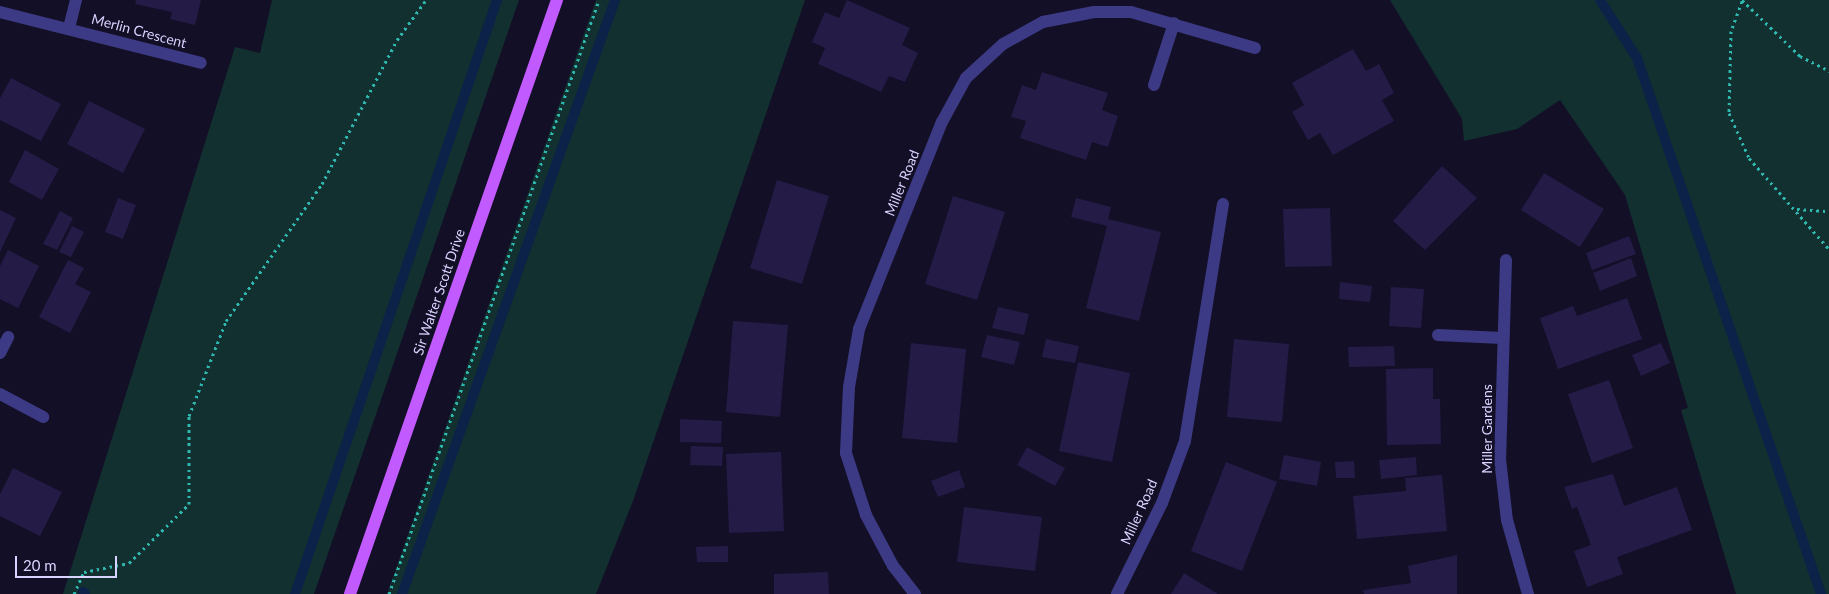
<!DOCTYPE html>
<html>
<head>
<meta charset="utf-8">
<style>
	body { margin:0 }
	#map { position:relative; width:1829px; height:594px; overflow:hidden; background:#130f26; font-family:Lato,sans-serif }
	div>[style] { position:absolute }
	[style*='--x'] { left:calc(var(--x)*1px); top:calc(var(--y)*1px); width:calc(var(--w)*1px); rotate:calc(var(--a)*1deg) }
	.green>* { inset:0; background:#12302f }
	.stream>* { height:10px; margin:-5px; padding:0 5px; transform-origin:5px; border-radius:5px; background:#0c2248 }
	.building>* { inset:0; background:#241b47 }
	.path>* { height:3px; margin-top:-1.5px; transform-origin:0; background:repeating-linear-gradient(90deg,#2fb8b0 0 2.5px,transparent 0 6.5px) }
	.minor>* { height:12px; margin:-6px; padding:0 6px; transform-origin:6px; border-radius:6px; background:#3d3a85 }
	.major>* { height:12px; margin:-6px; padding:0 6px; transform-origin:6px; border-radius:6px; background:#c25bff }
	span { translate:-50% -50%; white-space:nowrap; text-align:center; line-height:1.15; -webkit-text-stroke:5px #130f26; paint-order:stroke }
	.street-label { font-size:14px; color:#d9d4ff }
	.scale { position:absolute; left:15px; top:556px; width:102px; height:22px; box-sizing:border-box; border:2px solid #d9d4ff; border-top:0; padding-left:6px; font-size:15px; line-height:18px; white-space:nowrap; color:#d9d4ff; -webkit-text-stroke:4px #130f26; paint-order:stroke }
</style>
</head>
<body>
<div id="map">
	<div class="green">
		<div style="clip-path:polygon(272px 0,519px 0,314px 594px,63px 594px,235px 47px,260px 53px)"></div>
		<div style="clip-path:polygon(596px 0,805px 0,633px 501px,596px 594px,387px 594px)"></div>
		<div style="clip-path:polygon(1390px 0,1829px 0,1829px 594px,1736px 594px,1681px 410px,1688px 408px,1625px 195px,1560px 100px,1517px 129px,1464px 141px,1462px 119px)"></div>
	</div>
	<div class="stream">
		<div style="--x:1600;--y:0;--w:69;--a:57.5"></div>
		<div style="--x:1637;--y:58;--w:567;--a:71.05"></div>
		<div style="--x:83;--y:592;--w:3;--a:45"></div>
		<div style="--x:295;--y:594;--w:627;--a:-71.22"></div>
		<div style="--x:402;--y:594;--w:631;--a:-70.27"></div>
	</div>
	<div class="building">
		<div style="clip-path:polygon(136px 0,201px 0,195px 25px,170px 19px,172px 12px,135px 4px)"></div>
		<div style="clip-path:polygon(847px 0,910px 28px,902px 45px,918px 53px,905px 82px,889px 76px,881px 92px,818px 64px,825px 48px,812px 42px,825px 12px,839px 18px)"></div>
		<div style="clip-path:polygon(1353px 49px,1366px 71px,1379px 64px,1394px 93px,1382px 100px,1394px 121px,1333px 155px,1320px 133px,1308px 140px,1292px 112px,1304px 105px,1292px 83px)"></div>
		<div style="clip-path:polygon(1042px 72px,1108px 93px,1102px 110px,1118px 116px,1108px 147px,1092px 142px,1086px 160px,1020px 138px,1026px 121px,1011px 117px,1022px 85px,1036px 90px)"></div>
		<div style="clip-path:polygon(11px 78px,61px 104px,41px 141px,0 120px,0 98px)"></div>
		<div style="clip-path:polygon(89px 101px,145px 129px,123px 173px,67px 144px)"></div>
		<div style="clip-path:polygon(25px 150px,59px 169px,42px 200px,9px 182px)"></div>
		<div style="clip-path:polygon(1442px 166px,1477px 198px,1425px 250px,1393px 221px)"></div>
		<div style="clip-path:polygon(1544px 173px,1604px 209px,1580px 247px,1521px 210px)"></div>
		<div style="clip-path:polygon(777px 180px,829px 196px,802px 284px,750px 268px)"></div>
		<div style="clip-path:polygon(953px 196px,1005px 212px,977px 300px,925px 284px)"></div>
		<div style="clip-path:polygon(118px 198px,136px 205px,123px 239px,105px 232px)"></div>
		<div style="clip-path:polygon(1076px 198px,1111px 207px,1108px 219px,1161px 232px,1139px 321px,1086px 308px,1107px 226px,1071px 217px)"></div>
		<div style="clip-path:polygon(1330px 208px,1332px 266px,1285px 267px,1283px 209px)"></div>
		<div style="clip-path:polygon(0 210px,16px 218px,0 252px)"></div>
		<div style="clip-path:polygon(60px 211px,73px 218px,57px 250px,43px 244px)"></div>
		<div style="clip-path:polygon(72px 226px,84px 232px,71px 257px,59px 252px)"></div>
		<div style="clip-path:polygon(1629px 236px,1636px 254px,1592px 270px,1586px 253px)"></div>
		<div style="clip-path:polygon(8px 250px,39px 266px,18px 308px,0 299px,0 266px)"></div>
		<div style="clip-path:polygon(1631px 258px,1637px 276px,1600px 291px,1593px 273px)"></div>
		<div style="clip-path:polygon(68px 260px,84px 268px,75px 284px,91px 292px,70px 333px,39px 317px)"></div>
		<div style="clip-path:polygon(1340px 282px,1372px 286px,1370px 302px,1339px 299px)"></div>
		<div style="clip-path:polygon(1391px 287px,1424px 289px,1421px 328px,1389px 326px)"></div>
		<div style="clip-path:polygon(1627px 298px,1642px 339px,1558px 369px,1540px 318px,1573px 306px,1577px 316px)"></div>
		<div style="clip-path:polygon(998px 307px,1029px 314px,1024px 335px,992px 328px)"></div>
		<div style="clip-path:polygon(733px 321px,788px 325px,780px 417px,726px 412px)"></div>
		<div style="clip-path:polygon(987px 335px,1020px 342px,1014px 365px,981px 357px)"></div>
		<div style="clip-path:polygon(1046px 339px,1079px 346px,1075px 363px,1042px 357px)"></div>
		<div style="clip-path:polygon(1234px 339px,1289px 344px,1282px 422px,1227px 417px)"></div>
		<div style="clip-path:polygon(911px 343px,966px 349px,957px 443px,902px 438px)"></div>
		<div style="clip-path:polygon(1661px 343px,1670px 363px,1641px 376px,1632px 355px)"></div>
		<div style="clip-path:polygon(1394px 346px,1395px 366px,1349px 367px,1348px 347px)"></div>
		<div style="clip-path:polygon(1078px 362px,1130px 373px,1112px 462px,1059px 451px)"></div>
		<div style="clip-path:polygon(1433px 368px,1433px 399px,1440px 399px,1441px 444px,1387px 445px,1386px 369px)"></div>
		<div style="clip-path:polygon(1609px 380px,1633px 448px,1592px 463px,1568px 394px)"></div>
		<div style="clip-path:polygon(680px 419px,722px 421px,721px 443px,680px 442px)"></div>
		<div style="clip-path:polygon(691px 446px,723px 447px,722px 466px,690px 465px)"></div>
		<div style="clip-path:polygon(1027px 447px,1065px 468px,1055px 486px,1017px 465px)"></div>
		<div style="clip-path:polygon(781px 452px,784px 531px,729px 533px,726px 454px)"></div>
		<div style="clip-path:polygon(1284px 455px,1321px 462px,1317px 486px,1279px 479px)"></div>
		<div style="clip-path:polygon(1416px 457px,1417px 475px,1381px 479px,1379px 460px)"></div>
		<div style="clip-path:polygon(1354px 461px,1355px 478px,1336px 478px,1335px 462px)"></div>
		<div style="clip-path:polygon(1226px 462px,1277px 482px,1242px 571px,1191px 551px)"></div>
		<div style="clip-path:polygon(13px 468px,62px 492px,40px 536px,0 516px,0 494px)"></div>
		<div style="clip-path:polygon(959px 470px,965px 487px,938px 497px,931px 481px)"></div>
		<div style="clip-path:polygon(1613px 474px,1624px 506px,1677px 487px,1692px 530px,1617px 557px,1623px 574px,1587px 587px,1574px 551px,1591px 545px,1577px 507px,1572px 509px,1564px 487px)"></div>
		<div style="clip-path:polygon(1442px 475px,1447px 531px,1357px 539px,1353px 496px,1406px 491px,1405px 478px)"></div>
		<div style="clip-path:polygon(964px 507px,1042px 517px,1035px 571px,957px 562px)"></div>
		<div style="clip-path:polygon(728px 546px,728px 562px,697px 562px,696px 547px)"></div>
		<div style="clip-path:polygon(1457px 555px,1457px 594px,1364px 594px,1363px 590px,1411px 583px,1408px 566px)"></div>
		<div style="clip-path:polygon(828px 572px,829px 594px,774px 594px,774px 574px)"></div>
		<div style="clip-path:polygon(1184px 573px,1218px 594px,1171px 594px)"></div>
	</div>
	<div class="path">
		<div style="--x:1742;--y:0;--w:81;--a:44"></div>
		<div style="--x:1800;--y:56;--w:33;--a:27"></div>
		<div style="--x:1742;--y:1;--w:32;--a:110"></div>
		<div style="--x:1731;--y:31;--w:82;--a:91.4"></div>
		<div style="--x:1729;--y:113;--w:49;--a:66"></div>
		<div style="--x:1749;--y:158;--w:121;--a:48.7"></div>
		<div style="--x:1797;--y:209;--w:32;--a:4"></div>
		<div style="--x:74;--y:594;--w:24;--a:-66"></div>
		<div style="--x:84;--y:572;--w:46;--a:-11.3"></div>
		<div style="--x:129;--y:563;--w:84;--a:-44.5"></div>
		<div style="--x:189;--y:504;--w:88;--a:-90"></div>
		<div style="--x:189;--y:416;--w:102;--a:-68.7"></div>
		<div style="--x:226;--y:321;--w:167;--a:-55"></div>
		<div style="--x:322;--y:184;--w:162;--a:-62.5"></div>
		<div style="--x:397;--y:40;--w:49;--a:-54.1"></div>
		<div style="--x:389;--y:594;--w:630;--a:-70.53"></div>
	</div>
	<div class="minor">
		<div style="--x:0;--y:12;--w:207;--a:14.2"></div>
		<div style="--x:69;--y:28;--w:29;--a:-76"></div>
		<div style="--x:1154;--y:85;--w:65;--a:-72.1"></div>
		<div style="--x:1506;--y:260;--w:199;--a:91.7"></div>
		<div style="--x:1500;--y:459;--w:61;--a:83.5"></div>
		<div style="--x:1507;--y:520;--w:77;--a:74.2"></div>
		<div style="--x:1438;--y:335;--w:64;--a:2.7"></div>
		<div style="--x:0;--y:353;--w:18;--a:-63"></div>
		<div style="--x:0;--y:394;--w:49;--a:28.1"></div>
		<div style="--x:915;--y:594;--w:36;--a:-128"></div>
		<div style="--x:893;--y:566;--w:58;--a:-117.9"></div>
		<div style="--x:866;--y:515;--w:65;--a:-107.9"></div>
		<div style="--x:846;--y:453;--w:66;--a:-87.4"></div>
		<div style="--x:849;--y:387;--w:59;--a:-80.2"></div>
		<div style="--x:859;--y:329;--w:223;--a:-68.2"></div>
		<div style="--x:942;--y:122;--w:50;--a:-61.4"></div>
		<div style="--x:966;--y:78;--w:50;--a:-42.6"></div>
		<div style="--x:1003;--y:44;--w:46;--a:-28.8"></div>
		<div style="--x:1043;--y:22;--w:52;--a:-11.1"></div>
		<div style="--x:1094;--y:12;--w:37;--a:0"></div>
		<div style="--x:1131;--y:12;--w:129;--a:16.2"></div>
		<div style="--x:1117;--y:594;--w:102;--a:-63.7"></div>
		<div style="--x:1162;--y:503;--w:66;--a:-69.6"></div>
		<div style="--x:1185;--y:441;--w:240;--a:-80.9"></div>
	</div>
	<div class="major">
		<div style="--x:350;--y:594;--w:629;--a:-70.79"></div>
	</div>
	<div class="street-label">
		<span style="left:139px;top:31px;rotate:15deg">Merlin Crescent</span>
		<span style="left:902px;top:183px;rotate:-68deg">Miller Road</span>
		<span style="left:439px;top:292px;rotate:-71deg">Sir Walter Scott Drive</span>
		<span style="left:1487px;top:429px;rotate:-90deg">Miller Gardens</span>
		<span style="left:1139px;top:512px;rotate:-66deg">Miller Road</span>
	</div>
	<div class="scale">20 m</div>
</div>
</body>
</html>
